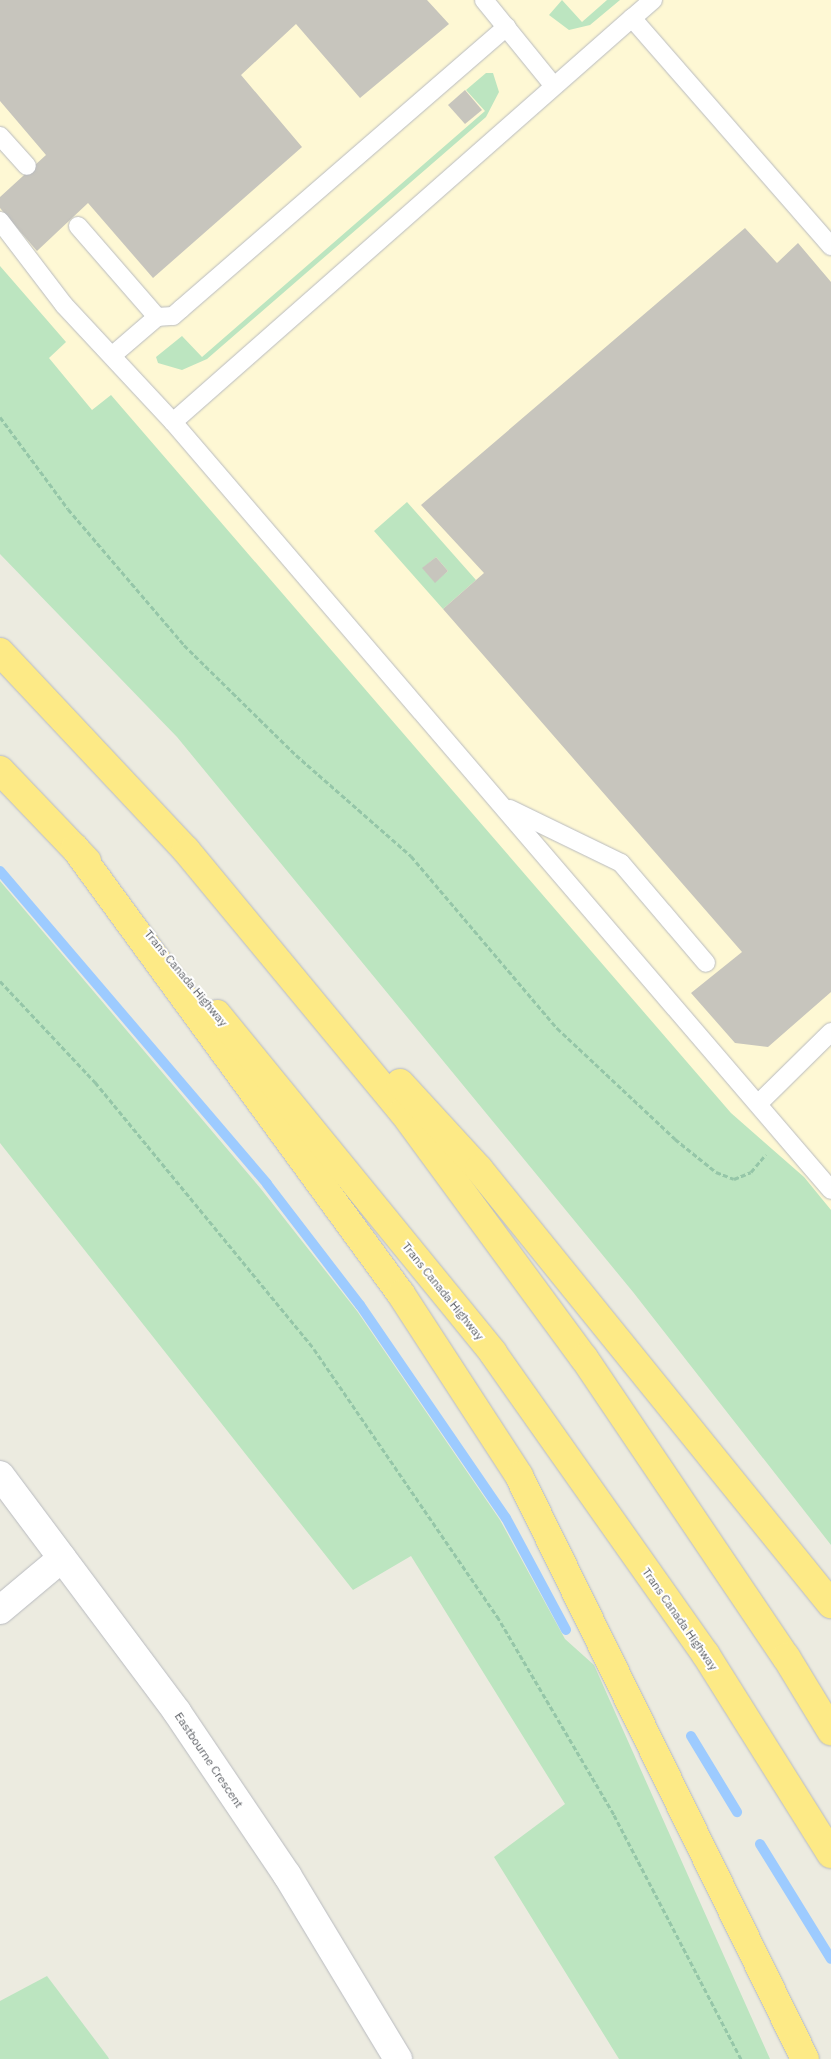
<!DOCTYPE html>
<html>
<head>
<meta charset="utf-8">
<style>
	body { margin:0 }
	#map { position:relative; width:831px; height:2059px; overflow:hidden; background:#ecebe0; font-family:"IBM Plex Sans",sans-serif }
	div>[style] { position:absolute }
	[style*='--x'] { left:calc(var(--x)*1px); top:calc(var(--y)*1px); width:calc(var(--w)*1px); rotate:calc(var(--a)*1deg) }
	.commercial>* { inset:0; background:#fef8d4 }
	.green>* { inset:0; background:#bce5c0 }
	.stream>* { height:10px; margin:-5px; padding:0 5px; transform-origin:5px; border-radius:5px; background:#9dcbff }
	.building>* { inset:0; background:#c7c5bd }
	.path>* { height:3px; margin-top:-1.5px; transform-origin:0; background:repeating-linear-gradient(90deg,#95c6a8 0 5px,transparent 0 7.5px) }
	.roads { filter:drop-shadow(0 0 1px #b8babf) drop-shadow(0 0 1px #b8babf) }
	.service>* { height:18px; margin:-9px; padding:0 9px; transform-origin:9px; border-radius:9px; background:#fff }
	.minor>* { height:28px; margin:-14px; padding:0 14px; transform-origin:14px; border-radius:14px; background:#fff }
	.motorway>* { height:28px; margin:-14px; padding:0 14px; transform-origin:14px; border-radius:14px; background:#fdea86 }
	span { translate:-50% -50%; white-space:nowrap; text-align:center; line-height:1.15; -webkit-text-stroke:4px #fff; paint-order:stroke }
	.street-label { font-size:12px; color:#595c61 }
</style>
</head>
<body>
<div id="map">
	<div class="commercial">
		<div style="clip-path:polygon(0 0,831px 0,831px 1338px,0 313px)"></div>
	</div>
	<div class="green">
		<div style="clip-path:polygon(562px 0,582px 22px,607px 0,620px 0,590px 25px,569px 30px,549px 15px)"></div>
		<div style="clip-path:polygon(486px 73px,493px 73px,499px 92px,486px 117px,207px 359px,182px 370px,158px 363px,156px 357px,182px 336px,202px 357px,485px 111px,466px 90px)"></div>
		<div style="clip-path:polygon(0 266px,66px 342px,49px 358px,92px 410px,111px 395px,731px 1113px,804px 1177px,831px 1210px,831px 1545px,633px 1292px,177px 737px,0 554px)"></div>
		<div style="clip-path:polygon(evenodd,407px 502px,476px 580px,443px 609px,374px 531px,407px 502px,436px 557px,448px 571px,435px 582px,423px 568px,436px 557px)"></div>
		<div style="clip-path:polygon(0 881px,261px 1189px,357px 1311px,500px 1520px,565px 1639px,594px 1665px,770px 2059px,619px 2059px,494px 1857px,565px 1804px,411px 1556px,353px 1590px,0 1143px)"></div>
		<div style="clip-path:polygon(47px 1976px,108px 2057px,109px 2059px,0 2059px,0 2001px)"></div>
	</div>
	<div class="stream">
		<div style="--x:0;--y:871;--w:411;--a:49.5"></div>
		<div style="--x:267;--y:1184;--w:153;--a:52.5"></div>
		<div style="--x:360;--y:1305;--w:258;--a:55.6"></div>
		<div style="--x:506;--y:1518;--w:127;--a:61.8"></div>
		<div style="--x:691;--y:1736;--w:89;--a:58.8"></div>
		<div style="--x:760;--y:1844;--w:135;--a:58.3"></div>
	</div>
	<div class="building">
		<div style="clip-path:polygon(0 0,427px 0,449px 24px,360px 98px,296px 24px,241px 75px,302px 147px,153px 278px,88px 203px,37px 251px,0 208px,0 197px,46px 155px,0 101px)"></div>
		<div style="clip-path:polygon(465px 90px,482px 110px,465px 124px,448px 105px)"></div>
		<div style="clip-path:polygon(745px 228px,777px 263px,798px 243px,831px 282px,831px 992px,768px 1047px,735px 1043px,691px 993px,742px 952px,443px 609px,484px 573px,421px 505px)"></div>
		<div style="clip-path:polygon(436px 557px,448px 571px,435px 583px,422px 568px)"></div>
	</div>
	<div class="path">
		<div style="--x:0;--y:417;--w:114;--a:53.5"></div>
		<div style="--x:68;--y:509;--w:179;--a:49.5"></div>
		<div style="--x:184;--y:645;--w:157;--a:44.5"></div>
		<div style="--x:296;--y:755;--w:153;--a:41.3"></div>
		<div style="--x:411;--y:856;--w:226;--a:49.7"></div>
		<div style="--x:557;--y:1028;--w:162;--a:43.2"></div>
		<div style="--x:675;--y:1139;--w:53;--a:38.8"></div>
		<div style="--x:716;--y:1172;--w:19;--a:21"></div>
		<div style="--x:734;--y:1179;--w:18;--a:-22"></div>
		<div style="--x:751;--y:1172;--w:23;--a:-50"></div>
		<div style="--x:0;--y:981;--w:139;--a:46.8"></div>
		<div style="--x:95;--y:1082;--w:345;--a:50.6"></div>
		<div style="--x:314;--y:1349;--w:324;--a:55.6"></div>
		<div style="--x:497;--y:1616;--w:231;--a:59.5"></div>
		<div style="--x:614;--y:1815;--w:275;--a:62.5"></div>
	</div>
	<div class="roads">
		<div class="service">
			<div style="--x:484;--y:0;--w:109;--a:50.9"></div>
			<div style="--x:653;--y:0;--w:28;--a:139"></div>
			<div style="--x:632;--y:18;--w:303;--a:48.9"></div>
			<div style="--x:0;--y:136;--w:40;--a:48"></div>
			<div style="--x:0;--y:221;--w:106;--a:52.7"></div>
			<div style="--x:64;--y:305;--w:160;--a:47"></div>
			<div style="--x:173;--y:422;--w:1011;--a:49.41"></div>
			<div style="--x:78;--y:226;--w:121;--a:49"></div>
			<div style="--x:114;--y:354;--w:57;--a:-40.7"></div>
			<div style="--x:157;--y:317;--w:16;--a:-4"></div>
			<div style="--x:173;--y:316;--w:11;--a:-41"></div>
			<div style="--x:181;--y:309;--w:431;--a:-40.9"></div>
			<div style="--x:173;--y:422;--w:611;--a:-41.35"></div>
			<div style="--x:510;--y:809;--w:123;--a:25.9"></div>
			<div style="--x:621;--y:863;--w:131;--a:49.6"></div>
			<div style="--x:759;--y:1103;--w:101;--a:-44.6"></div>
		</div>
		<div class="minor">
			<div style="--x:0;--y:1475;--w:296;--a:53.2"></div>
			<div style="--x:177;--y:1712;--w:197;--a:56"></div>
			<div style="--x:287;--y:1875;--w:215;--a:58.9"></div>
			<div style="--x:0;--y:1610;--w:81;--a:-40"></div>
		</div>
		<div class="motorway">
			<div style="--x:0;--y:652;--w:272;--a:46.8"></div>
			<div style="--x:186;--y:850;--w:340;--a:50.4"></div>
			<div style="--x:403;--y:1112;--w:305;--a:53.7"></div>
			<div style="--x:584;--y:1358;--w:361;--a:56"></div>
			<div style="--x:786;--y:1657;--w:87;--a:58.7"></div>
			<div style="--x:0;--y:770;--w:126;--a:46.3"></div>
			<div style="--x:75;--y:848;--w:552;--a:53.84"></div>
			<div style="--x:401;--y:1294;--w:217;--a:57"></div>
			<div style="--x:519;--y:1476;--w:649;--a:63.87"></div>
			<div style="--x:217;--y:1014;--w:437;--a:50.8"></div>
			<div style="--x:493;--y:1353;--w:370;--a:54.8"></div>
			<div style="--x:706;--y:1655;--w:235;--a:57.9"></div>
			<div style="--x:400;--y:1083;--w:117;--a:47.4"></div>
			<div style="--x:479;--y:1169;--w:560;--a:51.02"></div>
		</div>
	</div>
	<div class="street-label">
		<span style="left:186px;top:978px;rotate:50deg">Trans Canada Highway</span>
		<span style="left:443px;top:1291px;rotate:51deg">Trans Canada Highway</span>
		<span style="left:680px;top:1619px;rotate:55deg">Trans Canada Highway</span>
		<span style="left:209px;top:1760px;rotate:56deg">Eastbourne Crescent</span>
	</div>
</div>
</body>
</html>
